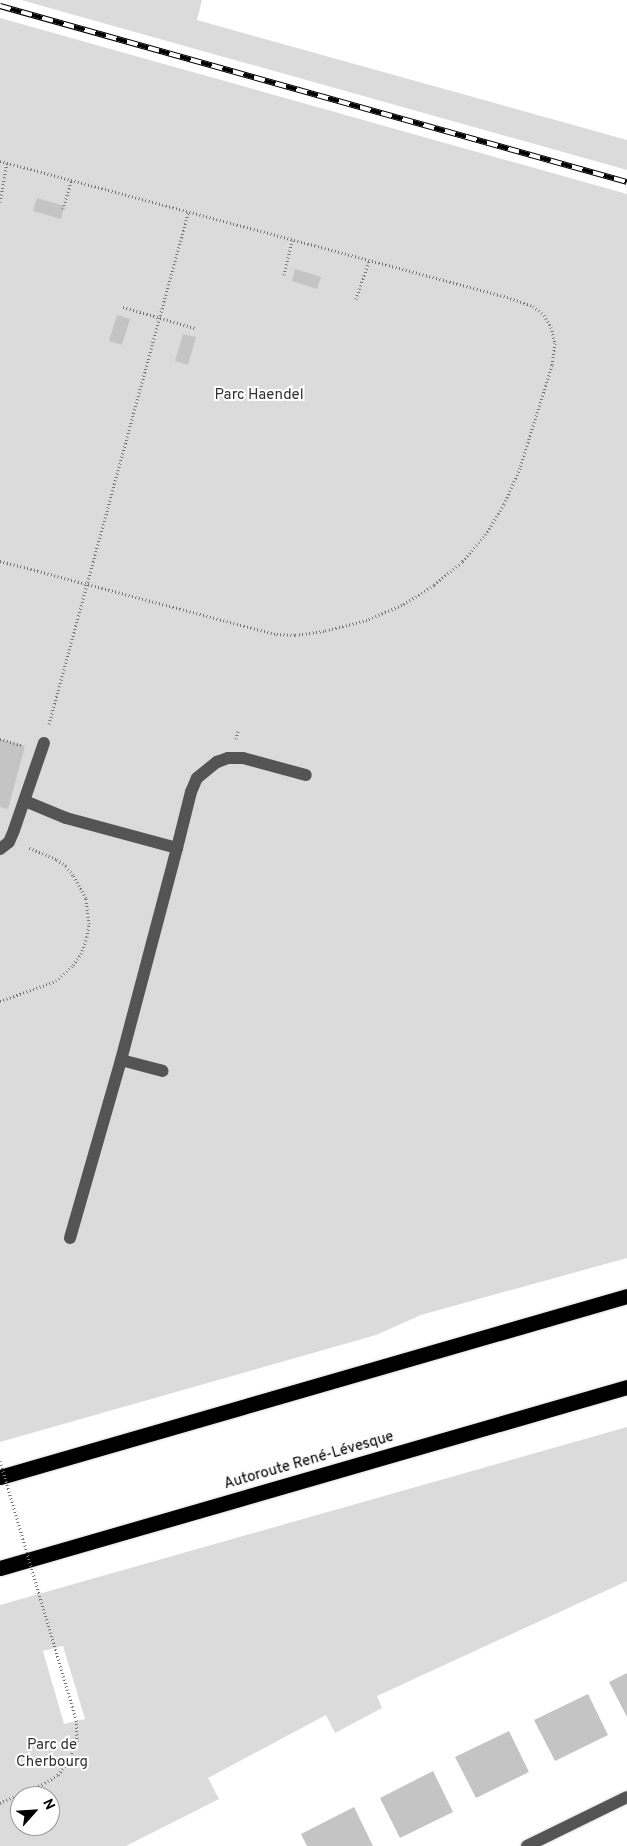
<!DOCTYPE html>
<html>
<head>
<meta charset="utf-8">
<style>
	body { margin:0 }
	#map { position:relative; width:627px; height:1846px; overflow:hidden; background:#fff; font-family:Overpass,sans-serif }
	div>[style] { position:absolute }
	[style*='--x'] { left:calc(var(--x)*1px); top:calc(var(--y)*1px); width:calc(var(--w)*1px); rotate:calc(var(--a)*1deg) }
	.green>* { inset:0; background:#dbdbdb }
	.building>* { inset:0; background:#c4c4c4 }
	.path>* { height:3px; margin-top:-1.5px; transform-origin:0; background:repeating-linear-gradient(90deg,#767676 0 1px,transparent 0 3.5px) }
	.roads { filter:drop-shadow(0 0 1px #dbdbdb) drop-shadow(0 0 1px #dbdbdb) }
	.minor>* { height:12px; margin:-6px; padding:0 6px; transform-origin:6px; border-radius:6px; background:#545454 }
	.highway>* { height:15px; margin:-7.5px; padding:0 7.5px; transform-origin:7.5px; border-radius:7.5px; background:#000 }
	.rail>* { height:5.5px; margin-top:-2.75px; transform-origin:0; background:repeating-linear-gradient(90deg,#fff 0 11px,#000 0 22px); box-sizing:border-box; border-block:1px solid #000 }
	.path-bridge>* { height:3px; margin-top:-1.5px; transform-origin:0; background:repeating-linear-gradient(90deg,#767676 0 1px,transparent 0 3.5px) }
	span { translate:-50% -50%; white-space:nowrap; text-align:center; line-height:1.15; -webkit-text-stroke:4px #fff; paint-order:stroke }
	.park-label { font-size:15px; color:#323232 }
	.street-label { font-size:15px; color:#000 }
	.north { position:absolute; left:10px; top:1786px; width:50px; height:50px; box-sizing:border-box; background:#fff; border:1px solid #999; border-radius:50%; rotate:64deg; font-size:14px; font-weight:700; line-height:20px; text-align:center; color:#000 }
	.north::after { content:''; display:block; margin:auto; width:18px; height:22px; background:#000; clip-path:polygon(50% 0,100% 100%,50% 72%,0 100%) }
</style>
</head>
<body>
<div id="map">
	<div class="green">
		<div style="clip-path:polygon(21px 0,202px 0,197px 20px,627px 140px,627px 170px)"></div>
		<div style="clip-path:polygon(0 18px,627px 194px,627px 1258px,421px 1315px,376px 1335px,0 1442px)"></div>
		<div style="clip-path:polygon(evenodd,627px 1427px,627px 1581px,377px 1696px,382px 1708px,335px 1733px,326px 1715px,208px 1778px,219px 1799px,126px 1846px,0 1846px,0 1605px,627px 1427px,63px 1646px,85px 1719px,64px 1724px,43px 1651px,63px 1646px,627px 1427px,20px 1796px,50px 1796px,50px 1826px,20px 1826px,20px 1796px)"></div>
	</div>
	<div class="building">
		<div style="clip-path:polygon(37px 198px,64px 206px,61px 219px,33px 211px)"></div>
		<div style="clip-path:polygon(295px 269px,321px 277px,317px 289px,292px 281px)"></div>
		<div style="clip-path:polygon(117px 315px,130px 319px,122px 345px,109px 341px)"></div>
		<div style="clip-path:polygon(183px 334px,196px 337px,188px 365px,175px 361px)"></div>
		<div style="clip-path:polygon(0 739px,25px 746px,8px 809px,0 807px)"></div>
		<div style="clip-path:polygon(627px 1673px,627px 1717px,609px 1682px)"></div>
		<div style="clip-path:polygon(588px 1694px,608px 1735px,555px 1761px,534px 1720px)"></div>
		<div style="clip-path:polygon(509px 1731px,529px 1772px,476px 1798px,455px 1757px)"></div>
		<div style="clip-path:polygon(433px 1771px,453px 1812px,400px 1838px,380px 1798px)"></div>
		<div style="clip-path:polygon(354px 1807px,373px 1846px,307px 1846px,301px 1834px)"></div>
	</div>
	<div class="path">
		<div style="--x:0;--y:161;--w:525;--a:15.02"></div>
		<div style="--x:507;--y:297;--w:28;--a:19"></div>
		<div style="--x:533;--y:306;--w:14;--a:39"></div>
		<div style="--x:544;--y:315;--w:14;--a:60"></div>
		<div style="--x:551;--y:327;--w:16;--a:76"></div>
		<div style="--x:555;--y:343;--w:22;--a:98"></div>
		<div style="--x:552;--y:365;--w:108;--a:107.3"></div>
		<div style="--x:520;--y:468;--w:39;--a:114"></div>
		<div style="--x:504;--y:504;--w:35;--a:121"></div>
		<div style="--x:486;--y:534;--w:37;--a:131"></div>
		<div style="--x:462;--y:562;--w:36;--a:141"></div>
		<div style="--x:434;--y:585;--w:38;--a:148"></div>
		<div style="--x:402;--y:605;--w:38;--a:157"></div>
		<div style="--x:367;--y:620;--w:44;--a:165.7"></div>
		<div style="--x:324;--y:631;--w:29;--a:172"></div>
		<div style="--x:295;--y:635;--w:20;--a:-177"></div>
		<div style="--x:275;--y:634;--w:285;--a:-165.1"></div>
		<div style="--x:0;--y:202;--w:40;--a:-80"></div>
		<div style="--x:63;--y:209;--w:29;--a:-74"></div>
		<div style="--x:284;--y:275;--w:36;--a:-77"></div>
		<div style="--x:356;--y:299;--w:40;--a:-71.1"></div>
		<div style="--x:123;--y:307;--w:75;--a:16.3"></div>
		<div style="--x:49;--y:724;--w:530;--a:-74.78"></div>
		<div style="--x:0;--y:739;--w:22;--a:16"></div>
		<div style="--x:236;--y:739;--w:9;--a:-77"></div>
		<div style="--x:0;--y:1001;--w:59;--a:-19.7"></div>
		<div style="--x:56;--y:981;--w:23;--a:-43"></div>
		<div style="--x:73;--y:965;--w:14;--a:-54"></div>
		<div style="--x:81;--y:954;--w:18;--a:-71"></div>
		<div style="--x:87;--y:937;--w:13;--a:-81"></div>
		<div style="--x:89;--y:924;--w:26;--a:-97"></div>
		<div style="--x:86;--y:898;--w:26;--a:-119"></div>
		<div style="--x:73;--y:875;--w:11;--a:-128"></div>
		<div style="--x:66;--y:866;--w:12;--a:-145"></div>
		<div style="--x:56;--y:859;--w:30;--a:-157"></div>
		<div style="--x:0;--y:1803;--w:49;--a:-24"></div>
		<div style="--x:45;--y:1783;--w:15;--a:-32"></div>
		<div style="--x:58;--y:1775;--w:19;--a:-54"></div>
		<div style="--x:69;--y:1760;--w:20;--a:-66"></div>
		<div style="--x:77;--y:1742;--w:23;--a:-92"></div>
	</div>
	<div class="roads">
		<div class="minor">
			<div style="--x:25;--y:801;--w:44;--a:22.5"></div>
			<div style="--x:66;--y:818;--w:115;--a:15.1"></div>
			<div style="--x:177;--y:848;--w:58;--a:-76"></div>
			<div style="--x:191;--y:792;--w:15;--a:-67"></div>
			<div style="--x:197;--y:778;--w:26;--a:-39"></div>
			<div style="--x:217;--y:762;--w:12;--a:-20"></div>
			<div style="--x:228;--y:758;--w:15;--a:0"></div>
			<div style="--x:243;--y:758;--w:65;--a:15.1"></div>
			<div style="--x:0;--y:849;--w:11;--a:-38"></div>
			<div style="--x:9;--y:842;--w:13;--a:-67"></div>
			<div style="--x:14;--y:830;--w:92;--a:-71"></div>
			<div style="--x:121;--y:1060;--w:43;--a:14.7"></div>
			<div style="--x:70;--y:1238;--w:185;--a:-74"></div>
			<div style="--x:121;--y:1060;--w:219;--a:-75.2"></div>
			<div style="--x:527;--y:1846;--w:111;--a:-26.1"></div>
		</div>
		<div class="highway">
			<div style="--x:0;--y:1477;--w:653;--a:-16.1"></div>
			<div style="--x:0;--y:1568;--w:653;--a:-16.1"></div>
		</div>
	</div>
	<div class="rail">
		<div style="--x:0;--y:6;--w:651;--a:15.68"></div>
	</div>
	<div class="path-bridge">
		<div style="--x:0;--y:1461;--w:269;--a:73.6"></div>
	</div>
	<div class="park-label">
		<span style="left:259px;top:396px">Parc Haendel</span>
		<span style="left:52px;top:1754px">Parc de<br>Cherbourg</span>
	</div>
	<div class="street-label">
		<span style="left:309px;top:1461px;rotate:-16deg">Autoroute René-Lévesque</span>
	</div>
	<div class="north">N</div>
</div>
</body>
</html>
